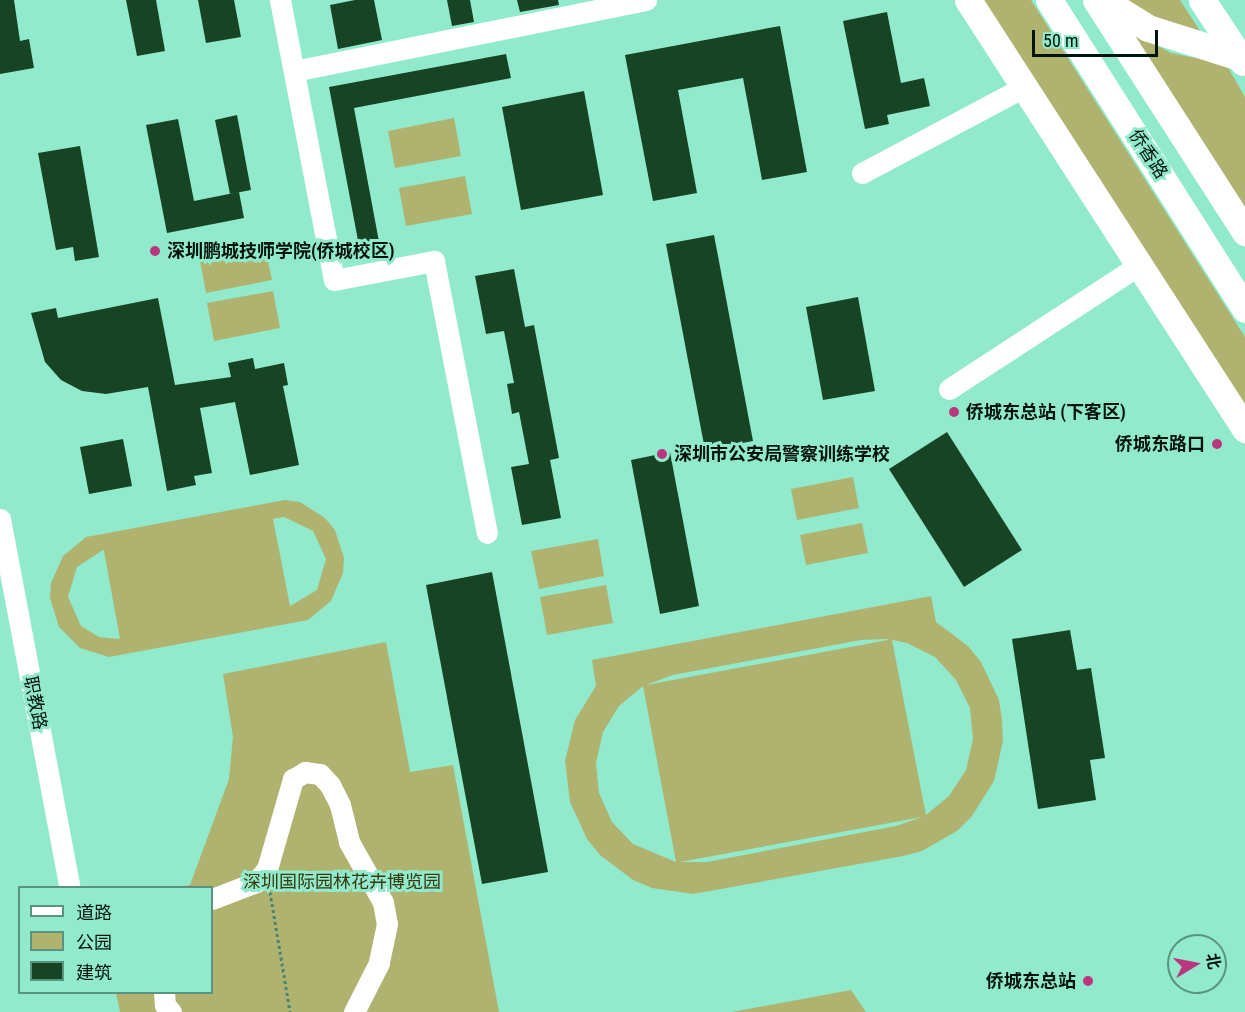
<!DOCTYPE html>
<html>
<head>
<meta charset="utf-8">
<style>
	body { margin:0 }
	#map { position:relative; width:1245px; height:1012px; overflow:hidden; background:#92eacc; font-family:"Roboto Condensed","Noto Sans SC",sans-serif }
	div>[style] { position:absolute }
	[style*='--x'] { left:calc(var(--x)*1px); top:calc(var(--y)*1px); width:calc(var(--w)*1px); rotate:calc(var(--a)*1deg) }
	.green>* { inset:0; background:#b0b370 }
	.building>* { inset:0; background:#174425 }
	.path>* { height:3px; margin-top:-1.5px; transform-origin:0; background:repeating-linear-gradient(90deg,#4c8370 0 3px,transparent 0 6px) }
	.minor>* { height:21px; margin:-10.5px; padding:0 10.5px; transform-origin:10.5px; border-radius:10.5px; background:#fff }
	.major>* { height:27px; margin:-13.5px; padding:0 13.5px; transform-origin:13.5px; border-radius:13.5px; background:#fff }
	.dots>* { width:16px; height:16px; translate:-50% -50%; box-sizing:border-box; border:3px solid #92eacc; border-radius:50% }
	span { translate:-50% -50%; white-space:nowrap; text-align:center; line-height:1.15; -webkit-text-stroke:6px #92eacc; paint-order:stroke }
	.street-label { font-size:18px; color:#00140c }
	.poi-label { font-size:18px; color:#00140c; font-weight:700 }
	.left { translate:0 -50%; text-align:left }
	.right { translate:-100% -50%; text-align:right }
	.park-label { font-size:18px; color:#38390f }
	.legend { position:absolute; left:18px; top:886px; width:195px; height:108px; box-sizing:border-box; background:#92eacc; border:2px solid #58947f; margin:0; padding:8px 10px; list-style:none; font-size:18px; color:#00140c }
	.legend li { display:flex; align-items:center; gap:12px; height:30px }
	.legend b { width:30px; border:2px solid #58947f }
	.north { position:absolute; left:1167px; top:934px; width:60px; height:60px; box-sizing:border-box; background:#92eacc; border:2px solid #58947f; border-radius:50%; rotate:80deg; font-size:16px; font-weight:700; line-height:24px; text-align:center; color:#00140c }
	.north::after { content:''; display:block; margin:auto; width:21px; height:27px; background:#ba3780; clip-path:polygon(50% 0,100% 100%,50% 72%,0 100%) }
	.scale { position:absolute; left:1032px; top:30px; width:126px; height:27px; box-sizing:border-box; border:3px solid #00140c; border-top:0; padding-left:8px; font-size:18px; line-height:21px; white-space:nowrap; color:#00140c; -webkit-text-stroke:4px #92eacc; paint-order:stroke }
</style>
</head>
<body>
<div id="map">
	<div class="green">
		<div style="clip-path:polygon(977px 0,1031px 0,1245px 337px,1245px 423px)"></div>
		<div style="clip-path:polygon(1123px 0,1180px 0,1200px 31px,1150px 18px)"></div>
		<div style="clip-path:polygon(1127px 29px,1171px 53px,1226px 64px,1245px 97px,1245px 215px)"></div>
		<div style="clip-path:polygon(454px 118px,461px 156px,395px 168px,388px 131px)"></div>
		<div style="clip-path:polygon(465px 176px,472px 214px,406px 226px,399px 188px)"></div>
		<div style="clip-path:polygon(264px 243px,272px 280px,206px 293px,199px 255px)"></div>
		<div style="clip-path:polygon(273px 291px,280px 328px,214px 341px,207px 303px)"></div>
		<div style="clip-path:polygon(853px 477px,859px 508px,797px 520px,791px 489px)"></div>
		<div style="clip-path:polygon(evenodd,285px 500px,300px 502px,325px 518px,335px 530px,344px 558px,343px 573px,331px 601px,308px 620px,109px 657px,80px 648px,59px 627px,50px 598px,51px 583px,63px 556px,86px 537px,285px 500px,284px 517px,313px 531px,326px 559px,317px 590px,290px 606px,273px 519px,284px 517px,285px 500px,103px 550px,104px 551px,120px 639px,99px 637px,81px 626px,68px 597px,77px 567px,103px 550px)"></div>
		<div style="clip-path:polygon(862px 523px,868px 553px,806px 565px,800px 535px)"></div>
		<div style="clip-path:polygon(598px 539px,604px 576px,539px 589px,531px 551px)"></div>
		<div style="clip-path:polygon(606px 585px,613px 623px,547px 635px,540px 597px)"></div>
		<div style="clip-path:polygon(evenodd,931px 596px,936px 622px,968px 646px,981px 662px,999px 700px,1002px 720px,1003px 741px,994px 781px,972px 816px,957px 831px,922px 851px,903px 856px,693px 894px,652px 888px,633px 880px,600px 855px,587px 839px,570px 802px,565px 761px,575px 720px,596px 686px,592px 660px,931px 596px,889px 639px,888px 640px,646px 685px,673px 675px,861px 640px,889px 639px,931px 596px,892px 640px,907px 643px,935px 657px,956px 680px,970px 708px,973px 739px,966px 770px,949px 796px,926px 815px,892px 640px,931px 596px,643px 686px,676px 862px,633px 844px,612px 822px,599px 793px,596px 763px,603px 732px,619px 706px,643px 686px,931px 596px,922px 817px,896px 826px,707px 862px,680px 862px,922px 817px)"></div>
		<div style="clip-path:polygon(386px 642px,410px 772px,453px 765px,499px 1012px,120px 1012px,116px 993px,212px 992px,212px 888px,177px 887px,190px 885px,229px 779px,233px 737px,223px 674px)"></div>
		<div style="clip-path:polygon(851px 990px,866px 1012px,732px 1012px)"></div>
	</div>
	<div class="building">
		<div style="clip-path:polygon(0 0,14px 0,20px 41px,29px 39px,34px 68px,0 74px)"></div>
		<div style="clip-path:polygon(126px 0,156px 0,165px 51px,137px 56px)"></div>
		<div style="clip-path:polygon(198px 0,234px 0,241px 37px,206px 43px)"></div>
		<div style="clip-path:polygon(355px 0,374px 0,382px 40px,338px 49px,330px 5px)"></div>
		<div style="clip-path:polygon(447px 0,470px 0,474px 22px,452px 26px)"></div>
		<div style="clip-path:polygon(517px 0,558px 0,559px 5px,520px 12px)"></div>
		<div style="clip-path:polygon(887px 12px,901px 83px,924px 78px,930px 106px,887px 115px,889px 124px,865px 129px,843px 21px)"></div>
		<div style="clip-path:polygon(780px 26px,807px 172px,762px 180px,743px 78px,678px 90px,697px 193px,653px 201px,625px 55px)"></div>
		<div style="clip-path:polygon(506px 54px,511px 78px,354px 108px,380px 247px,360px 251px,329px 87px)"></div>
		<div style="clip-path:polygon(584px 91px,603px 195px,521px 210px,502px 107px)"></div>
		<div style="clip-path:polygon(237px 115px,251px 190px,230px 194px,215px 120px)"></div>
		<div style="clip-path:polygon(178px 119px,194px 201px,239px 192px,244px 218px,167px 233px,146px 125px)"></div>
		<div style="clip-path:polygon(80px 146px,99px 257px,75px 261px,73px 247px,56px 250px,38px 153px)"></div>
		<div style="clip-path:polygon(714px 235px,753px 441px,705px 450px,666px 244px)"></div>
		<div style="clip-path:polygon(514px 269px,525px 327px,534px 325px,559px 458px,550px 460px,561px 518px,522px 525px,511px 467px,529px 464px,519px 412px,512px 414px,507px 384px,514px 383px,504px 331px,486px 334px,475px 276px)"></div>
		<div style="clip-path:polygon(858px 297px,875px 391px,823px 400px,806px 307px)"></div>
		<div style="clip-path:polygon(158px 298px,175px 385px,231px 377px,228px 363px,253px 358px,255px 369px,284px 363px,288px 385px,283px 386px,299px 465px,250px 475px,235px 402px,200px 408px,212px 473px,194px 476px,196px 485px,167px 491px,148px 387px,106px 394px,82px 391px,61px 380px,45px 362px,31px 313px,56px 308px,58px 318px)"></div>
		<div style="clip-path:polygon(947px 432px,1022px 550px,964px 587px,889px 469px)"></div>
		<div style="clip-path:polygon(123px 439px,132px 486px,89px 494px,80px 447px)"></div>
		<div style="clip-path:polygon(670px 452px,699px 606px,660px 614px,631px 460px)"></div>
		<div style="clip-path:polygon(492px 572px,548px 872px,482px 884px,426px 585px)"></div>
		<div style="clip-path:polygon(1070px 630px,1077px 670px,1091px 668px,1105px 758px,1090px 760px,1096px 800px,1038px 809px,1012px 639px)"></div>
	</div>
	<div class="path">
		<div style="--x:270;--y:892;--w:122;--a:80.5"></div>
	</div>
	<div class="minor">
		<div style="--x:280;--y:0;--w:285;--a:79.1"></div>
		<div style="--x:334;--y:280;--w:102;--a:-10.8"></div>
		<div style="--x:434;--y:261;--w:277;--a:79"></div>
		<div style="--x:294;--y:71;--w:359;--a:-11.4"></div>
		<div style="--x:862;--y:173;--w:183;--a:-28"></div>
		<div style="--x:949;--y:389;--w:227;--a:-33.1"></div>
		<div style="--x:0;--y:519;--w:376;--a:79.3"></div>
		<div style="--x:212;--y:899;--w:47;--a:-21.1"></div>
		<div style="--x:256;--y:882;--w:17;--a:-50"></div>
		<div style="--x:267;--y:869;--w:94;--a:-73.9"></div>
		<div style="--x:293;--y:779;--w:14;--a:-30"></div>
		<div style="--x:305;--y:772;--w:15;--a:8"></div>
		<div style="--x:320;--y:774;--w:15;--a:48"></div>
		<div style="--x:330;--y:785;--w:22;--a:63"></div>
		<div style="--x:340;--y:805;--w:38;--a:76"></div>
		<div style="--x:349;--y:842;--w:69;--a:60.5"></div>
		<div style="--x:383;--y:902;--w:22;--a:80"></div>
		<div style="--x:387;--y:924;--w:40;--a:102"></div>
		<div style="--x:379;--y:963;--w:55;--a:117"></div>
		<div style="--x:164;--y:992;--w:13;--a:86"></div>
		<div style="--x:165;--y:1005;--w:9;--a:49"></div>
	</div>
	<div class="major">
		<div style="--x:968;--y:0;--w:511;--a:57.15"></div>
		<div style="--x:1049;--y:0;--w:366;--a:57.6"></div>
		<div style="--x:1096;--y:0;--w:276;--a:57.3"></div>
		<div style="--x:1103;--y:0;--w:53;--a:31.9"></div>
		<div style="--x:1148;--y:28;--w:96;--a:17.7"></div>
		<div style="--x:1202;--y:0;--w:74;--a:56.5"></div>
	</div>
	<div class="dots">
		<div style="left:155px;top:251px;background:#ba3780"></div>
		<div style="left:954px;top:412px;background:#ba3780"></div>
		<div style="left:1217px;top:444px;background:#ba3780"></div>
		<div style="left:662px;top:454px;background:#ba3780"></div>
		<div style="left:1088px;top:981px;background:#ba3780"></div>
	</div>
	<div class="street-label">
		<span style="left:1148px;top:154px;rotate:57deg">侨香路</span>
		<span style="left:35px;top:703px;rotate:79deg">职教路</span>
	</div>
	<div class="poi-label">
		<span class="left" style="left:167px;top:251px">深圳鹏城技师学院(侨城校区)</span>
		<span class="left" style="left:966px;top:412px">侨城东总站 (下客区)</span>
		<span class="right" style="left:1205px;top:444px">侨城东路口</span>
		<span class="left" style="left:674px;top:454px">深圳市公安局警察训练学校</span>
		<span class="right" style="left:1076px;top:981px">侨城东总站</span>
	</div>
	<div class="park-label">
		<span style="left:342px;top:882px">深圳国际园林花卉博览园</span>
	</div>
	<ul class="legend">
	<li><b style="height:8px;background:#fff"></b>道路</li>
	<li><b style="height:16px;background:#b0b370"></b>公园</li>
	<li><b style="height:16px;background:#174425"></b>建筑</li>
	</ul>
	<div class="north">北</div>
	<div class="scale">50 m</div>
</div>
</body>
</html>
